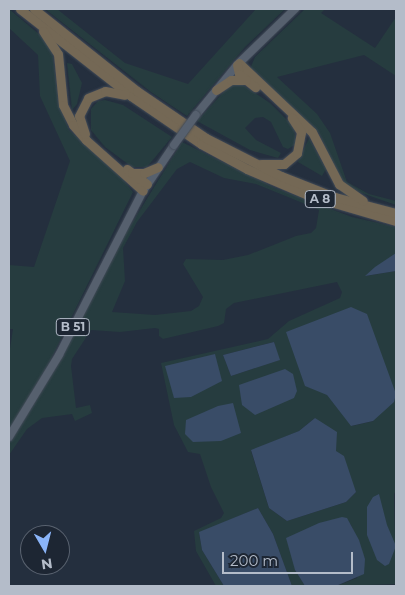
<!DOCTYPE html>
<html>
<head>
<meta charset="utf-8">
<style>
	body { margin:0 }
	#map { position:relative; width:405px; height:595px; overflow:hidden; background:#242f3e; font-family:Montserrat,sans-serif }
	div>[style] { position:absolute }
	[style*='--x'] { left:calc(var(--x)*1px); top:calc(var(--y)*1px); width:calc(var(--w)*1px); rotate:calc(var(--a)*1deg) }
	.green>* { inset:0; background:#263c3f }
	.water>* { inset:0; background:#394c67 }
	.roads { filter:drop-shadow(0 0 1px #414a57) drop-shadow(0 0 1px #414a57) }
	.major>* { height:8px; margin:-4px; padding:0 4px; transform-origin:4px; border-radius:4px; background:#56606e }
	.highway>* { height:9px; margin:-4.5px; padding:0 4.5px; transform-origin:4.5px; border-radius:4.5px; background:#746855 }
	.bridges { filter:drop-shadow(0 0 1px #414a57) drop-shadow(0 0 1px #414a57) }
	.major-bridge>* { height:8px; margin:-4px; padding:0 4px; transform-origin:4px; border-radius:4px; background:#56606e }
	span { translate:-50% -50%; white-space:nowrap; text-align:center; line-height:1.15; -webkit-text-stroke:4px #1d2633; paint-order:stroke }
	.shield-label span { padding:1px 4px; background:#1d2633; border:1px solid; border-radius:4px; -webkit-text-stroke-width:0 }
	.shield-label { font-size:12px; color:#b4bcc9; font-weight:700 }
	.frame { position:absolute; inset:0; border:10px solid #b4bcc9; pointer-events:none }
	.north { position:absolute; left:20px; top:525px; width:50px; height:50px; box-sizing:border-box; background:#1d2633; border:1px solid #59626f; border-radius:50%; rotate:172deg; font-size:14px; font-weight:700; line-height:20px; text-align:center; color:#b4bcc9 }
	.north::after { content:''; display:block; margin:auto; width:18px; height:22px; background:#8ab4f8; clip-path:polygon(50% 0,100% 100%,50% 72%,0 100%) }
	.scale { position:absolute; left:222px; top:552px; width:131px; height:22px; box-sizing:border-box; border:2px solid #b4bcc9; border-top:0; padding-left:6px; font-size:15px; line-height:18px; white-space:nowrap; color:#b4bcc9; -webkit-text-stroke:4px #1d2633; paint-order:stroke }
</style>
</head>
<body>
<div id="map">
	<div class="green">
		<div style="clip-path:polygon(evenodd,9px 9px,40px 35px,52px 50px,59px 104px,69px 130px,118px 173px,133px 192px,47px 367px,55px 370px,119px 244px,182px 142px,275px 188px,352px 217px,396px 227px,396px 253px,366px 276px,396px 271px,396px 491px,394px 494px,396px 584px,336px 586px,357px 578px,365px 559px,351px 525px,342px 517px,295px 570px,305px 586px,292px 586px,273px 534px,258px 508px,199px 533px,202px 550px,224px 586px,216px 586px,196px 551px,194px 531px,221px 518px,224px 513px,211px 487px,200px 454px,188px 452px,174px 425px,161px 363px,268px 339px,289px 321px,340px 298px,342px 292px,337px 282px,234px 303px,226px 309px,224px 323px,218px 326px,163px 339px,159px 336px,159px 329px,155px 328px,120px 332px,91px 330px,72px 359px,71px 366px,76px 408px,90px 405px,92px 413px,75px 421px,72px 414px,42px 418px,27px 429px,9px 455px,9px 355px,13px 329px,9px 329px,9px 265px,34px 267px,70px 161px,40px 96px,38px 55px,9px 28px,9px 9px,190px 162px,224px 178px,256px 184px,315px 208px,319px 210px,316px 228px,311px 233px,296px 236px,248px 255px,223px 260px,186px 259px,183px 264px,203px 297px,199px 306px,191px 311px,155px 315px,112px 312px,125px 281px,123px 248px,137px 222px,177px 169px,190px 162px,9px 9px,274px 342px,279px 360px,231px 376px,223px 355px,274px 342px,9px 9px,327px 395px,374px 421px,352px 426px,327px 395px,9px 9px,315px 418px,356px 492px,346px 502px,287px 521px,269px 508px,251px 451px,299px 431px,315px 418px)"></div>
		<div style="clip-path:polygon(45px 9px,57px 9px,125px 63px,188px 84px,256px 9px,285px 9px,245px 47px,187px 116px,151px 92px)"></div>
		<div style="clip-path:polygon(305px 9px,325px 9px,321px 13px,375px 48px,396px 17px,396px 76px,364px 55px,277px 77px,317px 114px,330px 133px,347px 182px,369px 194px,396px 201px,396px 205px,350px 189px,338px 176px,319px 133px,250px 69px,255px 57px)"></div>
		<div style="clip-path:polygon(67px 63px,72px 64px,82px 83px,77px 104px,72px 110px)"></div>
		<div style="clip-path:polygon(240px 83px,270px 103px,294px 127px,296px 144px,288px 149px,283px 147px,271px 122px,263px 117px,255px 118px,245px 128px,256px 140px,281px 153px,278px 158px,250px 150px,197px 121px,231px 84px)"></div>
		<div style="clip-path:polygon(105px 100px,123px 105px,172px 137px,147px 167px,132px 167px,105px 147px,91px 130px,91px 109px,98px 101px)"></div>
		<div style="clip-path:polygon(309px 138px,326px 169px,322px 176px,298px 162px)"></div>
	</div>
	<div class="water">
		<div style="clip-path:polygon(396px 253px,396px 271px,365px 276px,375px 267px)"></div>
		<div style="clip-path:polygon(351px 307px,367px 314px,396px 394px,394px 402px,373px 421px,351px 426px,327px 395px,305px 386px,286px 332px)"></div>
		<div style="clip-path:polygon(274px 342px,280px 360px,231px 376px,223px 355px)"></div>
		<div style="clip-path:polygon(215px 354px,222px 381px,191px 397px,174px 398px,165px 366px)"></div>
		<div style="clip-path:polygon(285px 369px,293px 374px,297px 391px,294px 398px,255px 415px,242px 405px,239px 385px)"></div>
		<div style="clip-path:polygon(233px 403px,241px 433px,221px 441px,193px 442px,185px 434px,186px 420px,218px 406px)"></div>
		<div style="clip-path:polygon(315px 418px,337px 432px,336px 451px,344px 456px,356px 492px,346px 502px,287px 521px,269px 508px,251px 450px,299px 431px)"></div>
		<div style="clip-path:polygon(379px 494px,387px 525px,396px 546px,389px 564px,385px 566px,377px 560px,367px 535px,367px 507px,373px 497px)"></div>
		<div style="clip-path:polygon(258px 508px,273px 534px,292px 586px,224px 586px,202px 550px,199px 532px)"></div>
		<div style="clip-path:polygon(342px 517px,347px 518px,359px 540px,365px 559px,364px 574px,336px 586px,305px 586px,295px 570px,286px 538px,319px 523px)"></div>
	</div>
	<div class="roads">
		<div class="major">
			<div style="--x:196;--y:115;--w:65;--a:-50.6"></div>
			<div style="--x:237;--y:65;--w:81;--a:-44"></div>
			<div style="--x:9;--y:437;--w:96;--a:-58.6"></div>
			<div style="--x:59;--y:355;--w:184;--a:-62.9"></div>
			<div style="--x:143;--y:191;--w:55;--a:-56"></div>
		</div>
		<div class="highway">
			<div style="--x:20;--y:9;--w:141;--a:38.1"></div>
			<div style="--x:131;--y:96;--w:85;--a:34.4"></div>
			<div style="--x:201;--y:144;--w:52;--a:28.5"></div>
			<div style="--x:247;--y:169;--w:69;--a:23.2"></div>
			<div style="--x:310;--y:196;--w:90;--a:16.2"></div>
			<div style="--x:34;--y:9;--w:132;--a:38.5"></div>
			<div style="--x:137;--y:91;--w:83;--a:34.3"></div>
			<div style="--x:206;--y:138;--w:84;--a:26.9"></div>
			<div style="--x:281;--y:176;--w:58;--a:21.3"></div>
			<div style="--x:335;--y:197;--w:63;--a:14.7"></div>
			<div style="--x:43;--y:31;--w:27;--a:57"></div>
			<div style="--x:58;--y:54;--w:51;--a:84.4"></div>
			<div style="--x:63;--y:105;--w:22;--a:63"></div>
			<div style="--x:73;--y:125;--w:20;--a:49"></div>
			<div style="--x:86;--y:140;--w:76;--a:41.8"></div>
			<div style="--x:239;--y:63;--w:100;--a:43.4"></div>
			<div style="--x:312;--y:132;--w:59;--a:62.6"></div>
			<div style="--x:339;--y:184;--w:29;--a:35"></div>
			<div style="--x:237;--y:65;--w:9;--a:77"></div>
			<div style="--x:239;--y:74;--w:21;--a:39"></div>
			<div style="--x:216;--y:90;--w:18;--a:-34"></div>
			<div style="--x:231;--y:80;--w:15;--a:0"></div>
			<div style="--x:85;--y:134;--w:19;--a:-108"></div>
			<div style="--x:79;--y:116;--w:20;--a:-63"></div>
			<div style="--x:88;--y:98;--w:18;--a:-22"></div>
			<div style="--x:105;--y:91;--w:20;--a:11"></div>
			<div style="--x:261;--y:164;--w:23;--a:0"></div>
			<div style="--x:284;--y:164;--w:17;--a:-40"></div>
			<div style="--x:297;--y:153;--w:21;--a:-79"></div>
			<div style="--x:301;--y:132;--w:17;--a:-123"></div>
			<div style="--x:127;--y:169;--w:25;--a:37"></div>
			<div style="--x:132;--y:173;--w:12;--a:0"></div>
			<div style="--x:144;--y:173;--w:15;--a:-23"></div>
		</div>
	</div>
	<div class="bridges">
		<div class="major-bridge">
			<div style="--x:174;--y:145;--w:37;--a:-54"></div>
		</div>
	</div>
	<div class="shield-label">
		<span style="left:320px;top:199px">A 8</span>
		<span style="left:73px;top:327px">B 51</span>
	</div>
	<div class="frame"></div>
	<div class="north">N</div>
	<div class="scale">200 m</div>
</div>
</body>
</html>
